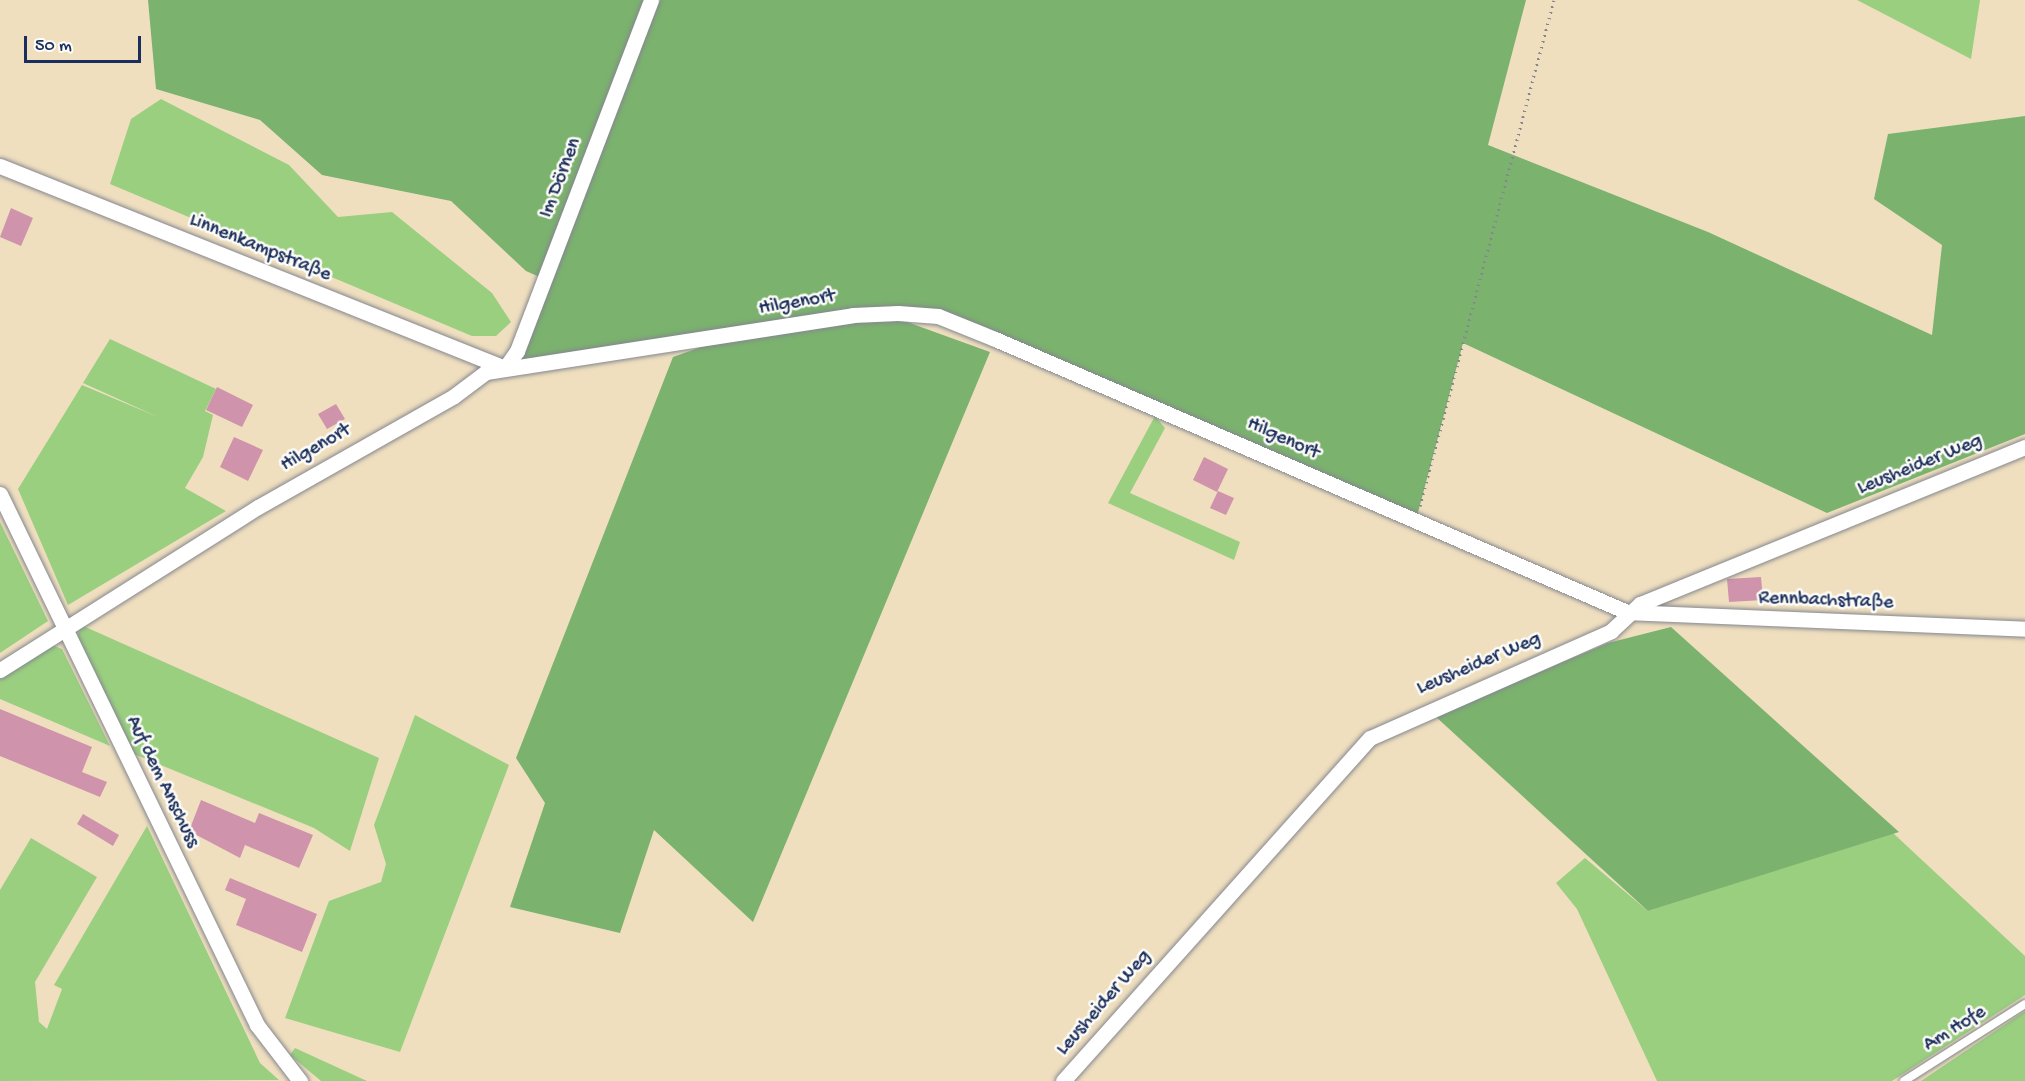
<!DOCTYPE html>
<html>
<head>
<meta charset="utf-8">
<style>
	body { margin:0 }
	#map { position:relative; width:2025px; height:1081px; overflow:hidden; background:#efdfbf; font-family:"Gochi Hand",sans-serif }
	div>[style] { position:absolute }
	[style*='--x'] { left:calc(var(--x)*1px); top:calc(var(--y)*1px); width:calc(var(--w)*1px); rotate:calc(var(--a)*1deg) }
	.green>* { inset:0; background:#9acf80 }
	.forest>* { inset:0; background:#7bb26e }
	.building>* { inset:0; background:#cf93ab }
	.path>* { height:3px; margin-top:-1.5px; transform-origin:0; background:repeating-linear-gradient(90deg,#85878e 0 1.5px,transparent 0 6px) }
	.roads { filter:drop-shadow(0 0 2px #85878e) drop-shadow(0 0 2px #85878e) }
	.lane>* { height:8px; margin:-4px; padding:0 4px; transform-origin:4px; border-radius:4px; background:#fff }
	.street>* { height:15px; margin:-7.5px; padding:0 7.5px; transform-origin:7.5px; border-radius:7.5px; background:#fff }
	span { translate:-50% -50%; white-space:nowrap; text-align:center; line-height:1.15; -webkit-text-stroke:5px #fdfcf7; paint-order:stroke }
	.street-label { font-size:20px; color:#1b2f5e }
	.scale { position:absolute; left:24px; top:36px; width:117px; height:27px; box-sizing:border-box; border:3px solid #1b2f5e; border-top:0; padding-left:8px; font-size:18px; line-height:21px; white-space:nowrap; color:#1b2f5e; -webkit-text-stroke:4px #fdfcf7; paint-order:stroke }
</style>
</head>
<body>
<div id="map">
	<div class="green">
		<div style="clip-path:polygon(1857px 0,1980px 0,1971px 59px)"></div>
		<div style="clip-path:polygon(161px 99px,289px 165px,338px 217px,392px 212px,492px 293px,511px 322px,496px 336px,472px 336px,110px 184px,131px 119px)"></div>
		<div style="clip-path:polygon(110px 339px,216px 389px,205px 411px,213px 415px,203px 457px,185px 488px,226px 511px,68px 605px,18px 489px,82px 385px,158px 417px,83px 383px)"></div>
		<div style="clip-path:polygon(1155px 416px,1165px 428px,1130px 493px,1240px 542px,1234px 560px,1108px 503px)"></div>
		<div style="clip-path:polygon(0 522px,48px 621px,0 653px)"></div>
		<div style="clip-path:polygon(81px 625px,379px 758px,350px 851px,314px 828px,134px 754px,77px 638px)"></div>
		<div style="clip-path:polygon(52px 645px,62px 649px,110px 746px,0 699px,0 679px)"></div>
		<div style="clip-path:polygon(415px 715px,509px 765px,400px 1052px,285px 1018px,329px 901px,381px 882px,386px 864px,374px 825px)"></div>
		<div style="clip-path:polygon(147px 826px,260px 1063px,279px 1080px,0 1081px,0 890px,31px 838px,97px 877px,35px 982px,39px 1022px,47px 1029px,62px 989px,54px 985px)"></div>
		<div style="clip-path:polygon(1893px 833px,2025px 956px,2025px 995px,1892px 1081px,1657px 1081px,1577px 909px,1556px 883px,1585px 858px,1648px 911px)"></div>
		<div style="clip-path:polygon(2025px 1011px,2025px 1081px,1921px 1081px)"></div>
		<div style="clip-path:polygon(295px 1048px,367px 1081px,321px 1081px,290px 1055px)"></div>
	</div>
	<div class="forest">
		<div style="clip-path:polygon(148px 0,1526px 0,1488px 145px,1708px 232px,1932px 335px,1942px 245px,1874px 199px,1888px 134px,2025px 116px,2025px 434px,1827px 513px,1463px 343px,1416px 520px,938px 316px,898px 313px,505px 368px,544px 279px,526px 271px,451px 201px,322px 175px,260px 120px,156px 89px)"></div>
		<div style="clip-path:polygon(896px 318px,990px 352px,753px 922px,654px 830px,620px 933px,510px 907px,545px 803px,516px 758px,673px 357px,707px 345px,851px 320px)"></div>
		<div style="clip-path:polygon(1671px 627px,1899px 832px,1648px 911px,1435px 716px,1608px 643px)"></div>
	</div>
	<div class="building">
		<div style="clip-path:polygon(11px 208px,33px 218px,21px 246px,0 237px)"></div>
		<div style="clip-path:polygon(217px 387px,253px 405px,242px 427px,206px 410px)"></div>
		<div style="clip-path:polygon(336px 404px,345px 419px,327px 429px,318px 414px)"></div>
		<div style="clip-path:polygon(234px 437px,263px 450px,248px 481px,220px 467px)"></div>
		<div style="clip-path:polygon(1204px 457px,1228px 469px,1217px 492px,1193px 480px)"></div>
		<div style="clip-path:polygon(1218px 491px,1234px 498px,1226px 515px,1210px 508px)"></div>
		<div style="clip-path:polygon(1761px 577px,1763px 600px,1729px 602px,1727px 579px)"></div>
		<div style="clip-path:polygon(0 709px,92px 747px,82px 772px,107px 782px,100px 797px,0 756px)"></div>
		<div style="clip-path:polygon(201px 800px,255px 823px,259px 813px,313px 835px,299px 868px,245px 845px,240px 858px,189px 831px)"></div>
		<div style="clip-path:polygon(83px 814px,119px 835px,113px 846px,77px 824px)"></div>
		<div style="clip-path:polygon(230px 878px,317px 914px,302px 952px,236px 925px,246px 899px,225px 890px)"></div>
	</div>
	<div class="path">
		<div style="--x:1420;--y:506;--w:523;--a:-75.17"></div>
	</div>
	<div class="roads">
		<div class="lane">
			<div style="--x:1904;--y:1081;--w:143;--a:-32.5"></div>
		</div>
		<div class="street">
			<div style="--x:0;--y:166;--w:544;--a:21.8"></div>
			<div style="--x:505;--y:368;--w:21;--a:-55"></div>
			<div style="--x:517;--y:351;--w:376;--a:-69.1"></div>
			<div style="--x:0;--y:494;--w:590;--a:64.17"></div>
			<div style="--x:257;--y:1025;--w:71;--a:52.5"></div>
			<div style="--x:0;--y:670;--w:305;--a:-32.3"></div>
			<div style="--x:258;--y:507;--w:225;--a:-29.5"></div>
			<div style="--x:454;--y:396;--w:40;--a:-37"></div>
			<div style="--x:486;--y:372;--w:371;--a:-8.8"></div>
			<div style="--x:853;--y:315;--w:45;--a:-2.5"></div>
			<div style="--x:898;--y:313;--w:40;--a:4.3"></div>
			<div style="--x:938;--y:316;--w:61;--a:22"></div>
			<div style="--x:995;--y:339;--w:688;--a:23.36"></div>
			<div style="--x:1627;--y:612;--w:398;--a:2.4"></div>
			<div style="--x:1063;--y:1081;--w:460;--a:-48.2"></div>
			<div style="--x:1370;--y:738;--w:264;--a:-23.9"></div>
			<div style="--x:1611;--y:631;--w:40;--a:-43"></div>
			<div style="--x:1640;--y:604;--w:416;--a:-22.2"></div>
		</div>
	</div>
	<div class="street-label">
		<span style="left:561px;top:178px;rotate:-69deg">Im Dörnen</span>
		<span style="left:260px;top:248px;rotate:22deg">Linnenkampstraße</span>
		<span style="left:797px;top:303px;rotate:-10deg">Hilgenort</span>
		<span style="left:1283px;top:439px;rotate:24deg">Hilgenort</span>
		<span style="left:316px;top:448px;rotate:-30deg">Hilgenort</span>
		<span style="left:1920px;top:465px;rotate:-22deg">Leusheider Weg</span>
		<span style="left:1826px;top:601px;rotate:2deg">Rennbachstraße</span>
		<span style="left:1479px;top:664px;rotate:-23deg">Leusheider Weg</span>
		<span style="left:162px;top:782px;rotate:64deg">Auf dem Anschuss</span>
		<span style="left:1104px;top:1003px;rotate:-49deg">Leusheider Weg</span>
		<span style="left:1955px;top:1029px;rotate:-32deg">Am Hofe</span>
	</div>
	<div class="scale">50 m</div>
</div>
</body>
</html>
